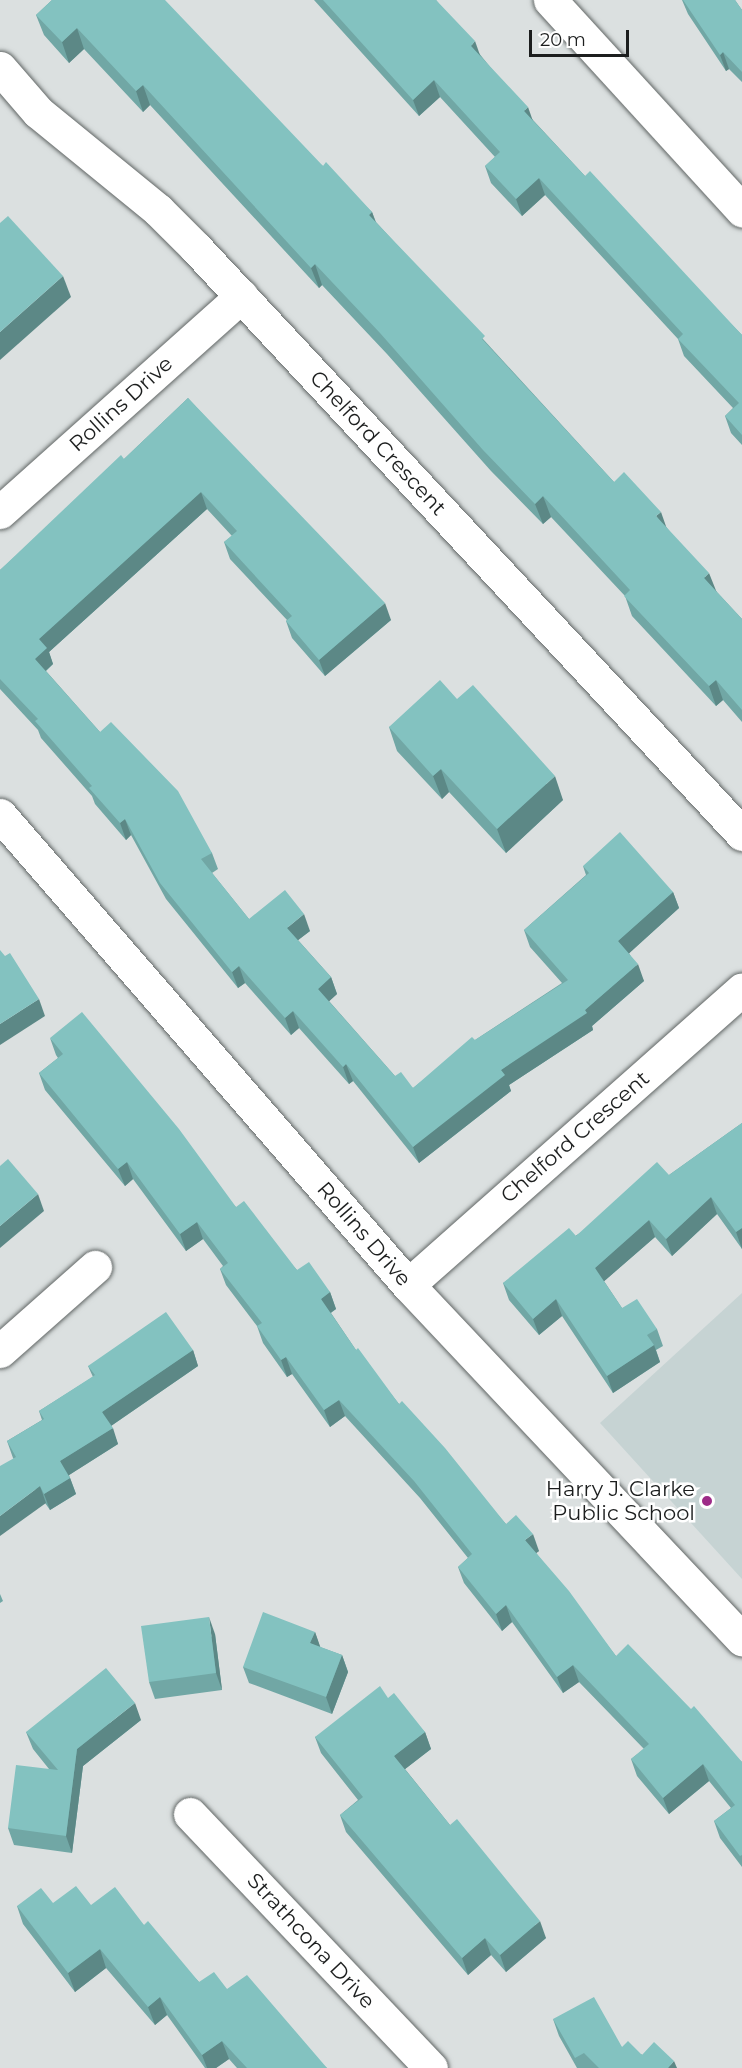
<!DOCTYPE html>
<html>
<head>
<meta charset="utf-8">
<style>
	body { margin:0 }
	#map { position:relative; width:742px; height:2068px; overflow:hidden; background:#dbe0e0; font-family:Montserrat,sans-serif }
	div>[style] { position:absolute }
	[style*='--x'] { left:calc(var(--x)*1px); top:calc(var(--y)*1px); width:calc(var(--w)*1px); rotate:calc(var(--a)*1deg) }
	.built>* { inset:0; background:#c6d3d3 }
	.roads { filter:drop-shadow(0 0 2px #616665) drop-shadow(0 0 2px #616665) }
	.minor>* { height:33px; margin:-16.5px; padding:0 16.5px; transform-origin:16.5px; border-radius:16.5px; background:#fff }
	.wall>* { inset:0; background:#71a7a5 }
	.shaded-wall>* { inset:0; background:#5c8886 }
	.building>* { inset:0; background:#83c2c0 }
	.dots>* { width:16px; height:16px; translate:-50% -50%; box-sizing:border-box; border:3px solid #fff; border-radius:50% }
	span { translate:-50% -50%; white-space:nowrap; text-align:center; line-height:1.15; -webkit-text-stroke:5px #fff; paint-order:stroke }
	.street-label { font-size:21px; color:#1c1e1e }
	.poi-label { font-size:21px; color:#1c1e1e }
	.right { translate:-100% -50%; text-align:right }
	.scale { position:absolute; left:529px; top:30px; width:100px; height:27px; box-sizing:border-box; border:3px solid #1c1e1e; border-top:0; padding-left:8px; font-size:18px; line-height:21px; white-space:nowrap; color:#1c1e1e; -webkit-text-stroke:4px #fff; paint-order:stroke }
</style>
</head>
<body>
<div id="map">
	<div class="built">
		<div style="clip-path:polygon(742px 1293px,742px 1579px,600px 1423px)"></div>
	</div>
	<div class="roads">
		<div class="minor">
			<div style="--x:550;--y:0;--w:285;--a:47.6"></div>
			<div style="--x:0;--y:68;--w:58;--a:49.2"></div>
			<div style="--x:38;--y:112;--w:155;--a:39.2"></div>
			<div style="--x:158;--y:210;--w:54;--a:45"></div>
			<div style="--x:196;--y:248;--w:801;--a:47.02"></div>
			<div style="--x:0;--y:512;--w:324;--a:-41.8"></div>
			<div style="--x:0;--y:815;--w:622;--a:49.04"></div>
			<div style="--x:408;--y:1285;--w:487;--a:46.7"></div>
			<div style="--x:408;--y:1285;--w:446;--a:-41.5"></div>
			<div style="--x:0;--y:1351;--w:127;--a:-41.5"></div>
			<div style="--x:190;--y:1814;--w:350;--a:46.5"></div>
		</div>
	</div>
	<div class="wall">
		<div style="clip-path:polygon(52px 0,323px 166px,372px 212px,376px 222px,614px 482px,667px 528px,716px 591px,742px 619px,742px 722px,723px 700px,716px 706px,632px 616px,625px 596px,551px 517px,543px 524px,491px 471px,387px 354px,322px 285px,319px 288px,150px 105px,143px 112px,84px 49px,69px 63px,44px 35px,36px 15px)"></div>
		<div style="clip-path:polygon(314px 0,436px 0,533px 120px,585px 176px,742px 335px,742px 445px,731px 433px,725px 416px,733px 408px,684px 356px,678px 339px,545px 195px,522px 216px,491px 183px,485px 166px,495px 157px,440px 97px,419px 116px)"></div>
		<div style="clip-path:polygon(682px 0,735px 0,742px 10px,742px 82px,729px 69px,726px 71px,688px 14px)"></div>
		<div style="clip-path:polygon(188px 398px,391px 620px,325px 676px,292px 638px,286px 621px,287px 620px,230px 559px,224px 542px,232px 536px,207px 509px,49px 652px,53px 664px,46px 671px,100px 732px,212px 853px,218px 869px,212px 873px,249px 919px,310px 931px,298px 940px,331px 977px,337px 994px,329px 1001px,395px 1076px,413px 1088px,475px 1040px,562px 983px,530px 947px,524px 930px,586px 875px,583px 866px,673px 892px,679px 908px,629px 953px,644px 981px,592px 1026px,593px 1030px,509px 1085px,511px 1091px,419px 1163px,353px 1081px,349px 1084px,299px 1028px,291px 1035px,245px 983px,238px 988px,166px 899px,131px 835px,126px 840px,95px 804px,92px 796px,41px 738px,38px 730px,0 689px,0 570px,124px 459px)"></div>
		<div style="clip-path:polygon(457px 699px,563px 800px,506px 853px,449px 792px,442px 799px,397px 751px,389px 727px)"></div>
		<div style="clip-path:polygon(50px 1038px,236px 1207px,297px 1270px,330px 1292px,336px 1309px,331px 1313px,356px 1350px,399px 1404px,506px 1524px,539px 1551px,536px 1553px,616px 1656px,742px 1762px,742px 1867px,720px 1838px,714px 1821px,731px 1808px,709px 1781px,669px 1814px,637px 1776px,631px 1759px,644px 1749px,579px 1682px,563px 1693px,512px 1622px,502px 1631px,464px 1583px,458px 1567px,468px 1558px,420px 1498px,345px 1416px,330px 1427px,292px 1374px,287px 1377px,263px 1343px,257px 1326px,226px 1285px,220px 1269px,223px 1266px,203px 1239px,186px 1251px,133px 1179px,125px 1186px,45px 1090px,39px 1073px,58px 1058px,56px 1055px)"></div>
		<div style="clip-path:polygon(742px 1123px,742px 1249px,717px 1214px,672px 1256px,655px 1237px,604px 1281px,622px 1308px,657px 1329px,663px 1346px,656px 1350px,660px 1362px,613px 1393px,562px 1316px,539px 1335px,509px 1300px,503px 1283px,669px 1175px)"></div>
		<div style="clip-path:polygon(193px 1350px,198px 1366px,111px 1426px,118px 1444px,69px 1475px,76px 1494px,50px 1510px,13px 1458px,7px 1441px,42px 1420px,39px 1411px,93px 1377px,88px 1366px)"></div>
		<div style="clip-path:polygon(0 1594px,3px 1601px,0 1603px)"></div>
		<div style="clip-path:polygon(315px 1632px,320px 1647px,342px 1655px,348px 1672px,332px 1714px,249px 1683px,243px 1667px)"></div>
		<div style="clip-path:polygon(215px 1634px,222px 1690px,155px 1699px,149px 1682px)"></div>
		<div style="clip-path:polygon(388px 1698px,425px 1732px,431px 1749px,405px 1769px,450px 1825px,546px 1938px,506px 1972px,491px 1955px,468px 1975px,346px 1832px,340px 1815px,358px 1800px,321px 1753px,315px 1737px)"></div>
		<div style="clip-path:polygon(141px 1720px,83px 1766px,72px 1853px,14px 1845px,8px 1828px,49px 1769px,33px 1749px,26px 1732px)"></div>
		<div style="clip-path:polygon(53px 1903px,91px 1905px,144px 1925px,199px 1982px,227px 1989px,327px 2068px,237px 2068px,229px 2059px,216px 2068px,205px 2068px,167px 2015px,155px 2025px,106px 1968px,75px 1992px,23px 1924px,17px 1906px)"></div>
		<div style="clip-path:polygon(553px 2019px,622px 2047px,677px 2068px,577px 2068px,559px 2036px)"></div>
	</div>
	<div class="shaded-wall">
		<div style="clip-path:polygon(77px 28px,84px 49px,69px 63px,62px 42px)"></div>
		<div style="clip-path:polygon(475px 41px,481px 58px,471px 46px)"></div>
		<div style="clip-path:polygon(723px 52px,729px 69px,726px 71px,720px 55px)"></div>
		<div style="clip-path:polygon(434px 80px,440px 97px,419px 116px,413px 100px)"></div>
		<div style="clip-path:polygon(143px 85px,150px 105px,143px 112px,136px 91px)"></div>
		<div style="clip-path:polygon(528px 107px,534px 124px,524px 111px)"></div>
		<div style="clip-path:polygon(539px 178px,545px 195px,522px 216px,516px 199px)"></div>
		<div style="clip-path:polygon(372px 212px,379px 232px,369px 215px)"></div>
		<div style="clip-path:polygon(315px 264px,322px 285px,319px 288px,311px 268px)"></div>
		<div style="clip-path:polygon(63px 276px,71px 297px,0 360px,0 332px)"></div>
		<div style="clip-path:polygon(201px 492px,207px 509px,49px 652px,53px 664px,41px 675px,35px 659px,39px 639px)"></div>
		<div style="clip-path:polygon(543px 496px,551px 517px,543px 524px,535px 504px)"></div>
		<div style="clip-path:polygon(661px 512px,668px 532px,656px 516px)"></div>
		<div style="clip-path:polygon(709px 573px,717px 593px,704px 578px)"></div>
		<div style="clip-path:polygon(385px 603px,391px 620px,325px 676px,319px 660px)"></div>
		<div style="clip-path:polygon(716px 680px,723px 700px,716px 706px,709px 686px)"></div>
		<div style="clip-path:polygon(441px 769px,449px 792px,442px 799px,433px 776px)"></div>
		<div style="clip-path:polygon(555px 776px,563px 800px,506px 853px,497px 829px)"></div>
		<div style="clip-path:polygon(125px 819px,131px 835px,126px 840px,120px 823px)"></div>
		<div style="clip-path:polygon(673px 892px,679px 908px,624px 958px,618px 941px)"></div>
		<div style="clip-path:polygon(304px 914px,310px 931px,293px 944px,287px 928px)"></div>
		<div style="clip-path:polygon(638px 964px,644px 981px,592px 1026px,593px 1030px,509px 1085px,511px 1091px,419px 1163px,413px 1147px,501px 1070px,585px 1010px)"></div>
		<div style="clip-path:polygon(239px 966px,245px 983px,238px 988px,232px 972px)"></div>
		<div style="clip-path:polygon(331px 977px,337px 994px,324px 1006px,318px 989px)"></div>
		<div style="clip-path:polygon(39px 999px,45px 1016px,0 1045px,0 1024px)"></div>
		<div style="clip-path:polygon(293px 1011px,299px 1028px,291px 1035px,285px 1018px)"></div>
		<div style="clip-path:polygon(346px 1064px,353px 1081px,349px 1084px,343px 1067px)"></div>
		<div style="clip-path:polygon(127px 1162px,133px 1179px,125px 1186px,118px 1169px)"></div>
		<div style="clip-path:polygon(38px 1194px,44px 1211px,0 1248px,0 1226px)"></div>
		<div style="clip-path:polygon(711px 1197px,717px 1214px,672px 1256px,666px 1239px)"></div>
		<div style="clip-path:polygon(649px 1220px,655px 1237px,601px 1284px,595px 1268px)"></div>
		<div style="clip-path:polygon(197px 1222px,203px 1239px,186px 1251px,180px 1234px)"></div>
		<div style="clip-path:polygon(742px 1228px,742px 1249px,736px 1232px)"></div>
		<div style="clip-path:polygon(330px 1292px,336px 1309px,327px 1315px,321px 1299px)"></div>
		<div style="clip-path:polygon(556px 1299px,562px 1316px,539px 1335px,533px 1319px)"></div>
		<div style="clip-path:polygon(654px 1345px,660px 1362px,613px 1393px,607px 1376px)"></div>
		<div style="clip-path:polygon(193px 1350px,198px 1366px,108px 1428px,102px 1412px)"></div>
		<div style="clip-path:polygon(286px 1357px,292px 1374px,287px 1377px,281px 1360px)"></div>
		<div style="clip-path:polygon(339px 1400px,345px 1416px,330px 1427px,324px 1410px)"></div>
		<div style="clip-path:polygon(113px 1428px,118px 1444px,66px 1477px,60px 1461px)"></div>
		<div style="clip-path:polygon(70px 1478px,76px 1494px,50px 1510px,44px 1494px)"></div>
		<div style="clip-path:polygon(40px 1486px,46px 1503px,0 1536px,0 1516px)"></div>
		<div style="clip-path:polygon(533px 1534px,539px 1551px,531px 1557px,525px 1540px)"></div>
		<div style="clip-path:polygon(506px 1605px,512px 1622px,502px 1631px,496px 1614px)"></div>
		<div style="clip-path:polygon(209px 1617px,215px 1634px,222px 1690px,216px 1673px)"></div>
		<div style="clip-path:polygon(315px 1632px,321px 1649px,310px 1643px)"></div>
		<div style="clip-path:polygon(342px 1655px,348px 1672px,332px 1714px,326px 1697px)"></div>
		<div style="clip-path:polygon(573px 1665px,579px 1682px,563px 1693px,557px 1677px)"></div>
		<div style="clip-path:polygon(135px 1703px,141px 1720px,83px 1766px,72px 1853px,66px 1836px,77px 1749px)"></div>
		<div style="clip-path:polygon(425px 1732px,431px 1749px,400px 1773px,394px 1756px)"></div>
		<div style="clip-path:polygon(703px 1764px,709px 1781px,669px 1814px,663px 1798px)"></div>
		<div style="clip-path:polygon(540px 1921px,546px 1938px,506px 1972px,500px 1955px)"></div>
		<div style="clip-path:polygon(485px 1938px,491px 1955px,468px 1975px,462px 1958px)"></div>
		<div style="clip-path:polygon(100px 1949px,106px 1968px,75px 1992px,68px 1973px)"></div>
		<div style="clip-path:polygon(160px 1997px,167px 2015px,155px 2025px,148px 2007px)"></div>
		<div style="clip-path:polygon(222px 2041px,229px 2059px,216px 2068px,207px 2068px,202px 2055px)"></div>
		<div style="clip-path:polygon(674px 2061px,677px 2068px,668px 2068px)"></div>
	</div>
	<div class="building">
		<div style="clip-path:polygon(52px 0,165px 0,323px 166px,326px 162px,372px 212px,369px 215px,485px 336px,482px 339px,614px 482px,624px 472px,661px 512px,656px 516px,709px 573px,704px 578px,742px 619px,742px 710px,716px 680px,709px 686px,624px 596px,630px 590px,543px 496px,535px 504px,483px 450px,380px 333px,315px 264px,311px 268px,143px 85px,136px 91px,77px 28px,62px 42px,36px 15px)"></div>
		<div style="clip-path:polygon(323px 0,436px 0,475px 41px,471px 46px,528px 107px,524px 111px,585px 176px,590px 171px,742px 335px,742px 435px,725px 416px,739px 403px,678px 339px,683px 334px,539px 178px,516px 199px,485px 166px,500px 152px,434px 80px,413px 100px)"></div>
		<div style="clip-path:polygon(683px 0,735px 0,742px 10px,742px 72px,723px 52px,720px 55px)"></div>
		<div style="clip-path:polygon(8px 216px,63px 276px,0 332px,0 223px)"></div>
		<div style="clip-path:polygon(188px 398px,385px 603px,319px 660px,286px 621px,292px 616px,224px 542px,237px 531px,201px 492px,39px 639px,47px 648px,35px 659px,100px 732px,111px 722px,178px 791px,212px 853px,201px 859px,249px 919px,285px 890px,304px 914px,287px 928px,331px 977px,318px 989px,395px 1076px,401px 1072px,413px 1088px,472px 1037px,475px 1040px,568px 980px,524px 930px,589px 873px,583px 866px,620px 832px,673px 892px,618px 941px,638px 964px,585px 1010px,587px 1013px,501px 1070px,505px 1075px,413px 1147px,346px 1064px,343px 1067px,293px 1011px,285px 1018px,239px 966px,232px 972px,160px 883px,125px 819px,120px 823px,89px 788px,92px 786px,35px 721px,38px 719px,0 679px,0 570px,121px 455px,124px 459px)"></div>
		<div style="clip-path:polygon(440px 680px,457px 699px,473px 685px,555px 776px,497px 829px,441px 769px,433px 776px,389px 727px)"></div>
		<div style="clip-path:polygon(0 950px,5px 956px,10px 953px,39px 999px,0 1024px)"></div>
		<div style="clip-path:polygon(82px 1012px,179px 1129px,236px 1207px,244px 1201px,297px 1270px,309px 1262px,330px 1292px,321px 1299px,356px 1350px,358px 1348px,399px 1404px,402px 1401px,445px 1448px,506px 1524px,516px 1515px,533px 1534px,525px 1540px,569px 1591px,616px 1656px,628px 1644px,691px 1709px,694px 1706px,742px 1762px,742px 1855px,740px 1856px,714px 1821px,735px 1805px,703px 1764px,663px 1798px,631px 1759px,649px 1744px,573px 1665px,557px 1677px,506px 1605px,496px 1614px,458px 1567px,472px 1554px,414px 1481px,339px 1400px,324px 1410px,286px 1357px,281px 1360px,257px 1326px,262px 1323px,220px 1269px,228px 1263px,197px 1222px,180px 1234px,127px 1162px,118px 1169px,39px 1073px,63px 1054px,50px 1038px)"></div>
		<div style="clip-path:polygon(742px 1123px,742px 1228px,736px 1232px,711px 1197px,666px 1239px,649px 1220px,595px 1268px,622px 1308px,637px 1299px,657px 1329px,647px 1335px,654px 1345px,607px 1376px,556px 1299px,533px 1319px,503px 1283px,569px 1228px,576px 1236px,657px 1162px,669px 1175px)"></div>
		<div style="clip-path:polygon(8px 1159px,38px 1194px,0 1226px,0 1166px)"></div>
		<div style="clip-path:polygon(166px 1312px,193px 1350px,102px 1412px,113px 1428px,60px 1461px,70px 1478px,44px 1494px,40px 1486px,0 1516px,0 1466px,16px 1457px,7px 1441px,44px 1419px,39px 1411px,95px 1375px,88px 1366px)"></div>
		<div style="clip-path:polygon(263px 1612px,315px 1632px,310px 1643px,342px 1655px,326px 1697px,243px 1667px)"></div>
		<div style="clip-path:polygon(209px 1617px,216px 1673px,149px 1682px,141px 1626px)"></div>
		<div style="clip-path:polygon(106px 1668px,135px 1703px,77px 1749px,66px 1836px,8px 1828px,16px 1765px,58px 1770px,26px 1732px)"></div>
		<div style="clip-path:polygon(380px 1686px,388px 1698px,394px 1693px,425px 1732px,394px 1756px,450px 1825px,457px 1819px,540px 1921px,500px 1955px,485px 1938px,462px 1958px,340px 1815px,363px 1797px,315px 1737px)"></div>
		<div style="clip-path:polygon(76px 1886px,91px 1905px,115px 1887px,144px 1925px,148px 1921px,199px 1982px,214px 1972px,227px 1989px,247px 1975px,327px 2068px,247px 2068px,222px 2041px,202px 2055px,160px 1997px,148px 2007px,100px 1949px,68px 1973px,17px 1906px,41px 1888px,53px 1903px)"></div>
		<div style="clip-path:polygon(594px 1997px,622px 2047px,628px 2041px,642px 2055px,654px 2042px,674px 2061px,668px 2068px,599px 2068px,584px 2053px,575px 2058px,553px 2019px)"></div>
	</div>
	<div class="dots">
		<div style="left:707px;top:1501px;background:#9d2b88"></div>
	</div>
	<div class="street-label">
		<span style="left:121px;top:404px;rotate:-42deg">Rollins Drive</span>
		<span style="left:378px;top:443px;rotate:47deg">Chelford Crescent</span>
		<span style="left:575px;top:1137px;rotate:-41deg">Chelford Crescent</span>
		<span style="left:364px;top:1234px;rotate:49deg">Rollins Drive</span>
		<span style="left:311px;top:1941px;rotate:47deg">Strathcona Drive</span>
	</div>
	<div class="poi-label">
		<span class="right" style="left:695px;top:1501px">Harry J. Clarke<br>Public School</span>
	</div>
	<div class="scale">20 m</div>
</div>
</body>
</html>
